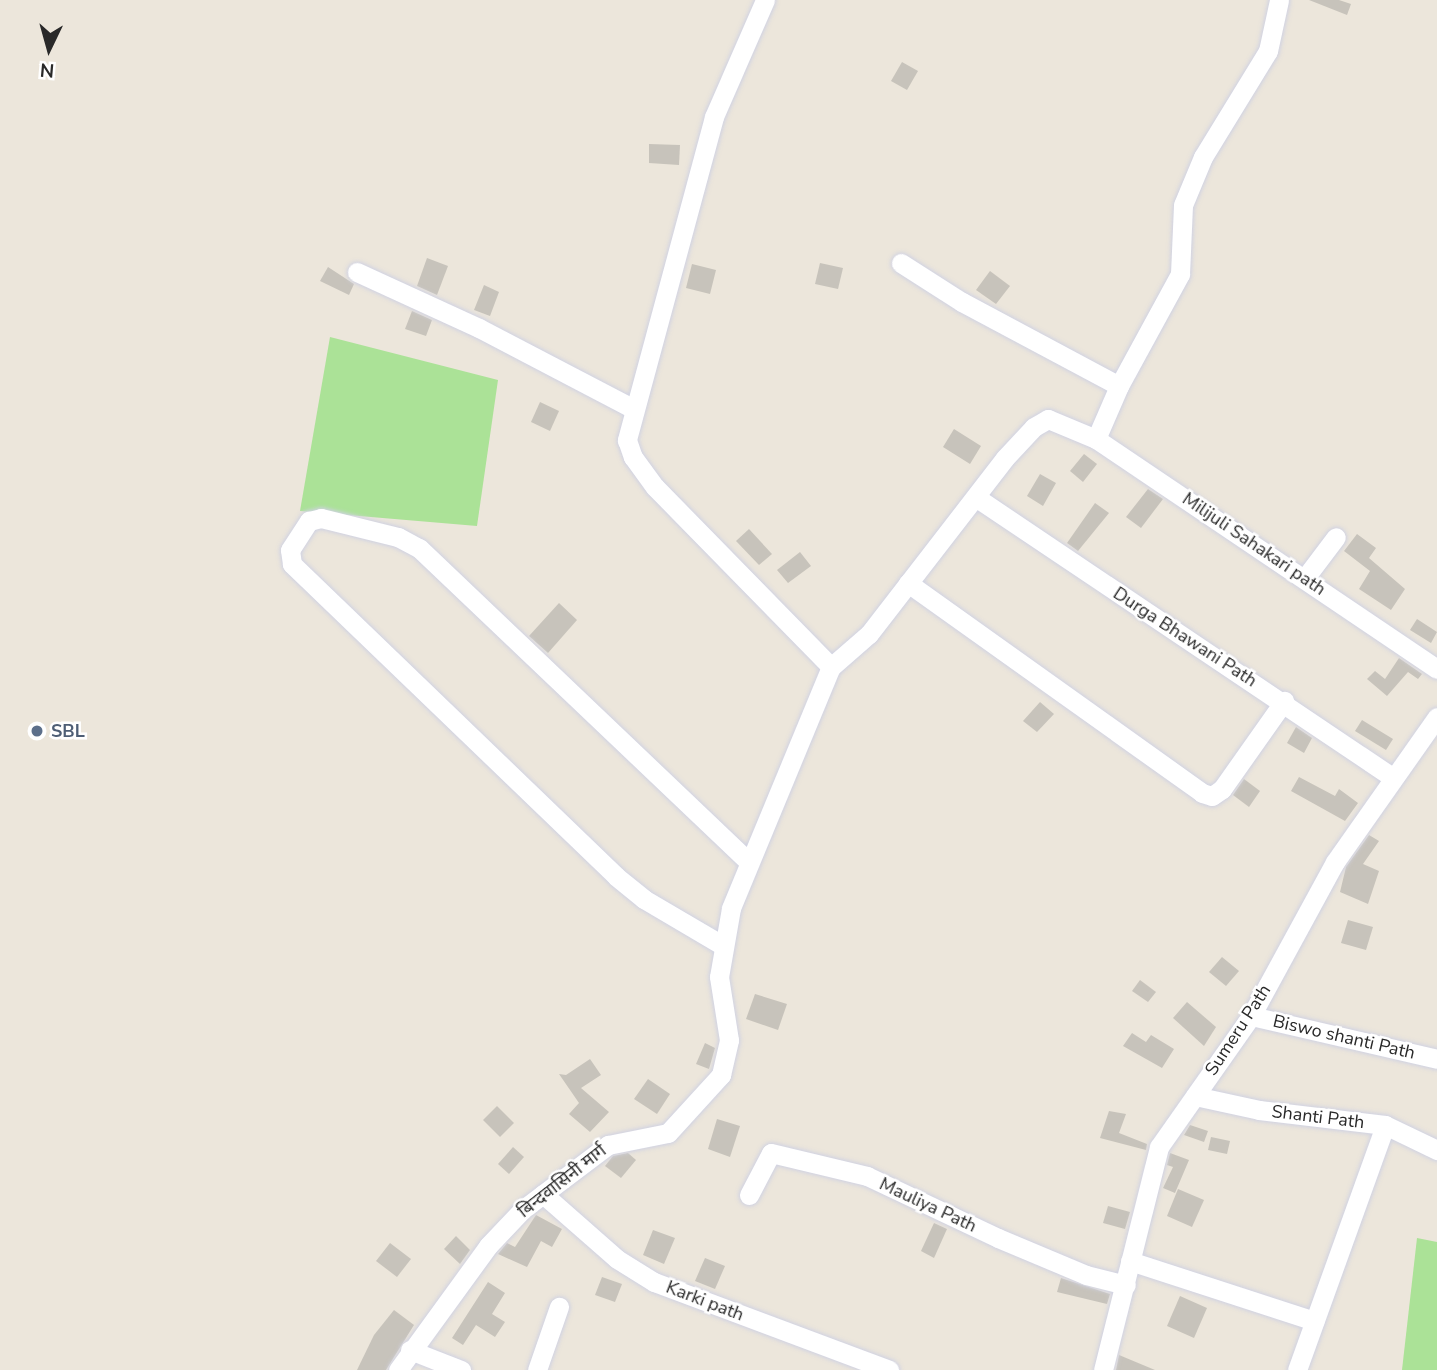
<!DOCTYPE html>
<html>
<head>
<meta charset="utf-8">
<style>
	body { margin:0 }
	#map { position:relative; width:1437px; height:1370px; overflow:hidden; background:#ece6db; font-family:"Nunito Sans","Noto Sans Devanagari",sans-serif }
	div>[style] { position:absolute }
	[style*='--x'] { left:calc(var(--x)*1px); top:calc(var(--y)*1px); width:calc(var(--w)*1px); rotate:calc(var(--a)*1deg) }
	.green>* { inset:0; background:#abe297 }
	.building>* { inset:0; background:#c7c3bb }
	.roads { filter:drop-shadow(0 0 2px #d0d2e2) drop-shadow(0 0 2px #d0d2e2) }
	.minor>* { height:19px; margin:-9.5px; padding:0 9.5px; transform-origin:9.5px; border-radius:9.5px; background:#fff }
	.dots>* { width:19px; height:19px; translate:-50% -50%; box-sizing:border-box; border:4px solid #fff; border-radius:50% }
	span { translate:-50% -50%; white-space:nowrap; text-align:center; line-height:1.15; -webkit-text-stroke:5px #fff; paint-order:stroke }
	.street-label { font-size:18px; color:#292929 }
	.service-label { font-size:18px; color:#4e5e75; font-weight:700 }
	.left { translate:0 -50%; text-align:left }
	.north { position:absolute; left:14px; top:14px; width:70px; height:70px; -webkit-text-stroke:5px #fff; paint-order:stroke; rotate:185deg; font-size:19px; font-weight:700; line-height:28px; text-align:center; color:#292929 }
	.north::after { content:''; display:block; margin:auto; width:24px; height:32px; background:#292929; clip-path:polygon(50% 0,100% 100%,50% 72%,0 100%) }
</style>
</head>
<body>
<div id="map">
	<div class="green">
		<div style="clip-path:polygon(330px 337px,498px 380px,477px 526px,300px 511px)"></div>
		<div style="clip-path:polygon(1417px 1238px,1437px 1242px,1437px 1370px,1402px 1370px)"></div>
	</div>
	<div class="building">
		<div style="clip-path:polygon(1309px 0,1339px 0,1351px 4px,1347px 15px)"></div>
		<div style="clip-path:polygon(902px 62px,918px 71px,907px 90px,891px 81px)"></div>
		<div style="clip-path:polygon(649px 144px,680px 145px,679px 165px,649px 163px)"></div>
		<div style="clip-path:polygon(427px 258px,448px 266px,437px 295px,417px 286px)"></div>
		<div style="clip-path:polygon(820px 263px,843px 268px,838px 289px,815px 284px)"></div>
		<div style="clip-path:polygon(692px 264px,716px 270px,710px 294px,686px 288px)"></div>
		<div style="clip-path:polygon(328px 267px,354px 284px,349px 295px,320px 281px)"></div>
		<div style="clip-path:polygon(990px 271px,1010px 286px,996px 304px,976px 290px)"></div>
		<div style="clip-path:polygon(484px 285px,499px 292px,490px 316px,474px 310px)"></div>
		<div style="clip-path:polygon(412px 311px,432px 320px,426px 336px,405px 329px)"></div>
		<div style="clip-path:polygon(540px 402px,559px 411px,550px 431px,531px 422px)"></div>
		<div style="clip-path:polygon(954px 429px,981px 446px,970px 464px,943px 447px)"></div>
		<div style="clip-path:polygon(1084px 454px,1097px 464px,1083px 482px,1070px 471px)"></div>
		<div style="clip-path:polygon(1040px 474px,1056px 483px,1043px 506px,1027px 496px)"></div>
		<div style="clip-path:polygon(1148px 489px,1163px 499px,1141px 528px,1126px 517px)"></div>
		<div style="clip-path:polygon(1095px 503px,1109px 513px,1078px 551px,1067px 543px)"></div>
		<div style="clip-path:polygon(749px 529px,772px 554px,759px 565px,736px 541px)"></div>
		<div style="clip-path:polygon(1357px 534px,1376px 548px,1369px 558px,1405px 589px,1391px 610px,1359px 589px,1370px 571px,1344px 551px)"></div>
		<div style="clip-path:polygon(800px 552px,811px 566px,788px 583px,777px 570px)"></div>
		<div style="clip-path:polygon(559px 603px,577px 620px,548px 653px,529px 636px)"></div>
		<div style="clip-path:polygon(1417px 619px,1437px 632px,1431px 643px,1410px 630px)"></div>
		<div style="clip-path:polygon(1399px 658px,1422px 674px,1418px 679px,1408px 672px,1387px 696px,1367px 679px,1375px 671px,1385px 679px)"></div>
		<div style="clip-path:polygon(1040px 702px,1054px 714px,1037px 732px,1023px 721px)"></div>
		<div style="clip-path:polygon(1362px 720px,1393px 739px,1386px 750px,1355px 731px)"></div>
		<div style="clip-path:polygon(1296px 727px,1312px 738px,1304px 753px,1287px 743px)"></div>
		<div style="clip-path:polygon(1299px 777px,1335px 796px,1339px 789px,1358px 803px,1345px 821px,1291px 791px)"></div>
		<div style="clip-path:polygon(1244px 779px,1260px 791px,1249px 807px,1233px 795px)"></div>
		<div style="clip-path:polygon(1369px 835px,1379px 841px,1363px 864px,1379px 871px,1368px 904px,1340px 892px,1346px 867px)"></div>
		<div style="clip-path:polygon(1348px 920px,1373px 927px,1366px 950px,1341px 943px)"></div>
		<div style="clip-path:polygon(1222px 957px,1239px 971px,1226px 986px,1209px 972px)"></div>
		<div style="clip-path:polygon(1140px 980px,1156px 992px,1148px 1002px,1132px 991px)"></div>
		<div style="clip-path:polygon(755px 994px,787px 1004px,778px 1030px,746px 1019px)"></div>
		<div style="clip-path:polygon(1187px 1002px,1216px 1027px,1204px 1046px,1173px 1018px)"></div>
		<div style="clip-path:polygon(1132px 1033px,1146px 1042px,1151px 1035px,1174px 1049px,1162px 1068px,1123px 1046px)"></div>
		<div style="clip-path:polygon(705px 1043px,715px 1048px,709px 1069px,696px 1064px)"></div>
		<div style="clip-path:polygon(590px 1059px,601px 1075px,581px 1088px,609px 1112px,590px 1132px,569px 1114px,579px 1103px,559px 1074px,566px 1075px)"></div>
		<div style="clip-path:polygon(648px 1079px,670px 1094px,657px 1114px,634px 1099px)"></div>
		<div style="clip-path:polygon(497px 1106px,514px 1123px,500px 1137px,483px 1120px)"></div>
		<div style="clip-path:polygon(1109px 1111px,1126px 1114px,1119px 1133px,1147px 1144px,1146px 1150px,1100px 1138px)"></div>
		<div style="clip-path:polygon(717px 1119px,740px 1126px,730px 1157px,708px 1149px)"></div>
		<div style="clip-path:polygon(1190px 1125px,1208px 1131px,1204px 1142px,1184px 1135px)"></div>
		<div style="clip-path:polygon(1211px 1137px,1230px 1141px,1227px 1154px,1208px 1150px)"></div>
		<div style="clip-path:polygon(513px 1147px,524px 1157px,509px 1174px,498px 1164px)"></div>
		<div style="clip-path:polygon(628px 1153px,636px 1160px,621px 1178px,605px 1166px,613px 1156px)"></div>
		<div style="clip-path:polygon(1170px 1153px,1189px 1160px,1175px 1193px,1163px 1188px,1173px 1167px,1167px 1165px)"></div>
		<div style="clip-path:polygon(1178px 1189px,1204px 1200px,1192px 1227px,1167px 1216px)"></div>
		<div style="clip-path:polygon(1108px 1206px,1130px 1212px,1125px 1229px,1103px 1223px)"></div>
		<div style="clip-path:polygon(536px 1215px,562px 1229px,552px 1247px,541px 1241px,527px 1267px,498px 1254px,507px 1243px,515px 1247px)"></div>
		<div style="clip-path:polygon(934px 1223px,947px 1229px,934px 1258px,921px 1251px)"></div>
		<div style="clip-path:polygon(653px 1230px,675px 1238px,664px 1264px,643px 1255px)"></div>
		<div style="clip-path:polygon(456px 1236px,470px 1250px,460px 1264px,444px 1249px)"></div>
		<div style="clip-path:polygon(390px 1243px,411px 1259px,397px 1277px,376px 1261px)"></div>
		<div style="clip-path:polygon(705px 1258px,725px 1266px,715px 1289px,695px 1281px)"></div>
		<div style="clip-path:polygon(602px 1277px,622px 1284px,615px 1302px,595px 1295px)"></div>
		<div style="clip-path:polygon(1061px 1278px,1110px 1294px,1107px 1304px,1057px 1292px)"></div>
		<div style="clip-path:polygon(488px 1282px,505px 1293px,492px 1314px,505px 1322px,495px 1337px,476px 1325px,463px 1345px,452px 1338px)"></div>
		<div style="clip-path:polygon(1180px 1296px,1207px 1308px,1194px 1338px,1167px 1326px)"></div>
		<div style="clip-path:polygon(394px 1310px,414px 1325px,386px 1370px,357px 1370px,374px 1335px)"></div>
		<div style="clip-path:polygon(1119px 1355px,1155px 1370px,1116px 1370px)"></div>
	</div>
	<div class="roads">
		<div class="minor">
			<div style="--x:765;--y:0;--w:128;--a:113.6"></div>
			<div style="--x:714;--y:117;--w:335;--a:105.1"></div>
			<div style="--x:627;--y:440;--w:18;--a:71"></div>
			<div style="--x:633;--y:457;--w:37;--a:54"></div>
			<div style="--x:655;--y:487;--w:252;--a:45.6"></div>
			<div style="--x:901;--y:263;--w:72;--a:32.6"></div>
			<div style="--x:962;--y:302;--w:178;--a:28.1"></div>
			<div style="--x:357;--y:272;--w:134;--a:24.7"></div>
			<div style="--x:479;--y:328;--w:175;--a:27.6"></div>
			<div style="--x:1096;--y:439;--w:58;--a:-66.5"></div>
			<div style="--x:1119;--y:386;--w:128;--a:-61.4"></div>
			<div style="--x:1180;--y:274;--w:69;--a:-87.5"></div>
			<div style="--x:1183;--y:205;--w:52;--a:-67.4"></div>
			<div style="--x:1203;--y:157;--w:124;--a:-58.5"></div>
			<div style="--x:1268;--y:51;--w:52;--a:-77.8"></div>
			<div style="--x:977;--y:498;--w:500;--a:33.91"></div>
			<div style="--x:1305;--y:578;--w:51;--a:-52.9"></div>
			<div style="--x:908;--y:583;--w:361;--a:35.5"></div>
			<div style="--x:1202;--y:793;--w:10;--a:17"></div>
			<div style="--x:1212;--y:796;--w:12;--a:-35"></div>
			<div style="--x:1222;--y:789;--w:108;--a:-54.8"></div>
			<div style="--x:831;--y:667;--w:50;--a:-41"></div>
			<div style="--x:869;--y:634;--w:222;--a:-52.3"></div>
			<div style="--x:1005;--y:458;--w:42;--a:-46.9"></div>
			<div style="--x:1034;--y:427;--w:16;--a:-30"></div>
			<div style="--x:1048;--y:419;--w:52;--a:22.6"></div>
			<div style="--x:1096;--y:439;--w:411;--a:34"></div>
			<div style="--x:722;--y:945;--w:91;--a:-149.5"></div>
			<div style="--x:644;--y:899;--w:36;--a:-141"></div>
			<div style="--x:616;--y:876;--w:450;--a:-136.1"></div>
			<div style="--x:292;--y:564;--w:14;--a:-98"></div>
			<div style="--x:290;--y:550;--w:35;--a:-57"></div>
			<div style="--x:309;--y:521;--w:12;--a:-14"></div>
			<div style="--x:321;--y:518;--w:79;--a:13.9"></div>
			<div style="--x:398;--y:537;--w:24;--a:28"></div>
			<div style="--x:419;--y:548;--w:456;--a:43.6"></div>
			<div style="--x:1251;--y:1016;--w:191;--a:13"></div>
			<div style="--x:1195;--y:1096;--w:66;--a:12.3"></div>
			<div style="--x:1259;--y:1110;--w:127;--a:6.8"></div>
			<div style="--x:1385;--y:1125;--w:58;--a:25.7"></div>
			<div style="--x:543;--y:1194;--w:98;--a:41.3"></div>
			<div style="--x:617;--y:1259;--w:44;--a:31.9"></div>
			<div style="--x:654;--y:1282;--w:251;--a:20.5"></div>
			<div style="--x:749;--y:1195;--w:47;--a:-62.4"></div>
			<div style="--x:771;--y:1153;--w:99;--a:13.5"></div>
			<div style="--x:867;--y:1176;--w:145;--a:25.3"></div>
			<div style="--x:998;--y:1238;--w:95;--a:22.8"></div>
			<div style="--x:1086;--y:1275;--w:41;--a:14"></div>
			<div style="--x:1130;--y:1261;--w:194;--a:18"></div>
			<div style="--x:410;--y:1350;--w:55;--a:21.4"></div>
			<div style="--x:398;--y:1370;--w:153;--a:-54"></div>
			<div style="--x:488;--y:1246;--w:50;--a:-46.6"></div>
			<div style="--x:522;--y:1210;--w:108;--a:-37.1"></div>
			<div style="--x:608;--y:1145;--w:61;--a:-11.3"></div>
			<div style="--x:668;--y:1133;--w:79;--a:-47.6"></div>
			<div style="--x:721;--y:1075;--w:36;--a:-77"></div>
			<div style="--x:729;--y:1040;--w:64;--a:-99"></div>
			<div style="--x:719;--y:977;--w:70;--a:-80.1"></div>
			<div style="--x:731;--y:908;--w:261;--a:-67.5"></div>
			<div style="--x:537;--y:1370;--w:67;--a:-70.8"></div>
			<div style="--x:1103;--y:1370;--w:230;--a:-75.9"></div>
			<div style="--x:1159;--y:1147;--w:160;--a:-54.9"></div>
			<div style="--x:1251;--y:1016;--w:175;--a:-61.4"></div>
			<div style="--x:1335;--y:862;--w:177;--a:-54.9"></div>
			<div style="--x:1297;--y:1370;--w:260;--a:-70.2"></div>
		</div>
	</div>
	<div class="dots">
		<div style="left:37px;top:731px;background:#5c6f8a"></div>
	</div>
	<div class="street-label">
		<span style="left:1254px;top:544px;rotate:34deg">Milijuli Sahakari path</span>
		<span style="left:1185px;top:637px;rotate:33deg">Durga Bhawani Path</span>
		<span style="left:1238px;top:1030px;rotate:-57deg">Sumeru Path</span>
		<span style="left:1344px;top:1037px;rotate:13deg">Biswo shanti Path</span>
		<span style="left:1318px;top:1117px;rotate:7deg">Shanti Path</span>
		<span style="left:562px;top:1181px;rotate:-38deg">बिन्दवासिनी मार्ग</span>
		<span style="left:928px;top:1205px;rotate:25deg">Mauliya Path</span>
		<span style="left:705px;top:1301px;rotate:21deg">Karki path</span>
	</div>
	<div class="service-label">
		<span class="left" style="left:51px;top:731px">SBL</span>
	</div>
	<div class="north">N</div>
</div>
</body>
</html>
